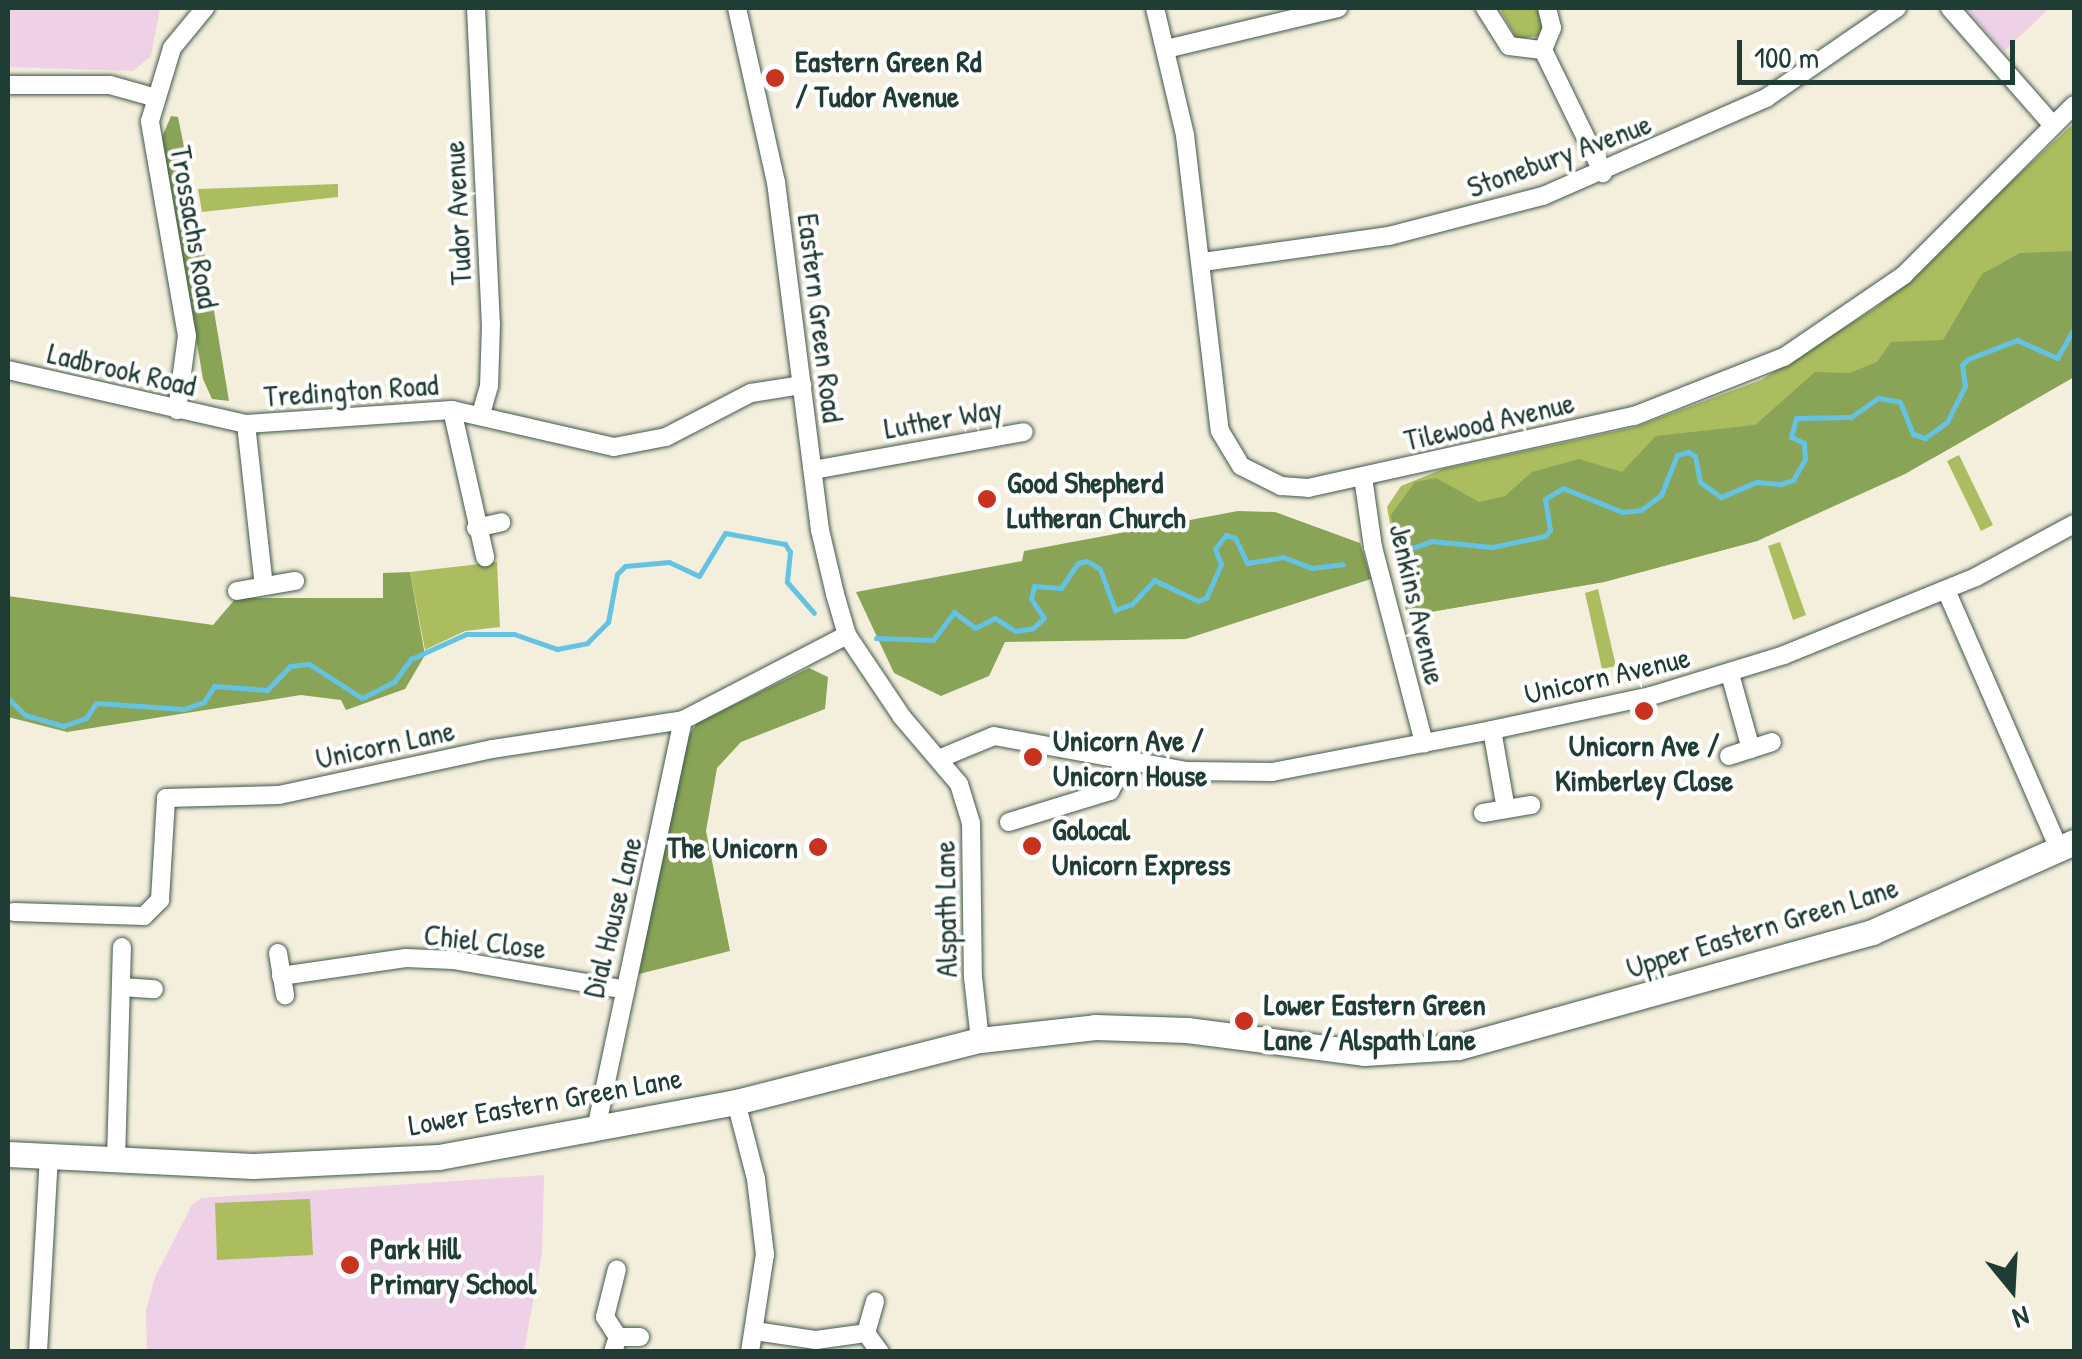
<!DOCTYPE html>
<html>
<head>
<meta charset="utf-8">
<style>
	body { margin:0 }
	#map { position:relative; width:2082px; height:1359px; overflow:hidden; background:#f4efdc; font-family:"Patrick Hand",sans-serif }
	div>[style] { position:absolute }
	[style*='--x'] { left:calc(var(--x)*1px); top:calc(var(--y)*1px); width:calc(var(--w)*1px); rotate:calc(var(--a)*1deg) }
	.built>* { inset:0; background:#eed0e7 }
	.green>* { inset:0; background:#acbd60 }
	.forest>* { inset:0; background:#89a456 }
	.stream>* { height:5px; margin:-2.5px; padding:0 2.5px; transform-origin:2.5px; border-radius:2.5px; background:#64c3e2 }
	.roads { filter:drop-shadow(0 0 2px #3f584d) drop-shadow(0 0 2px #3f584d) }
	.street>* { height:18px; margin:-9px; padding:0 9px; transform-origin:9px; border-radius:9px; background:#fff }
	.secondary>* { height:25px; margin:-12.5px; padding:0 12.5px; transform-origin:12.5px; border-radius:12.5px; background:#fff }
	.dots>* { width:28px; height:28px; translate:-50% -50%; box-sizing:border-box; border:5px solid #fff; border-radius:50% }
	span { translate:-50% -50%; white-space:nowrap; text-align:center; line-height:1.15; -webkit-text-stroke:8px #fff; paint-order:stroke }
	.poi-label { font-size:30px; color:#1f3d34; font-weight:700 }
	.left { translate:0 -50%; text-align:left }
	.right { translate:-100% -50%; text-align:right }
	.street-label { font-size:30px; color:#1f3d34 }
	.frame { position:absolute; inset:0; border:10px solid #1f3d34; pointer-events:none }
	.north { position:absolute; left:1962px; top:1239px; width:100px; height:100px; -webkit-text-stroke:8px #fff; paint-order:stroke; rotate:162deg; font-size:28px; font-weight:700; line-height:40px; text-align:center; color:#1f3d34 }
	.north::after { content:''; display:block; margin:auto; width:35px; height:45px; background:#1f3d34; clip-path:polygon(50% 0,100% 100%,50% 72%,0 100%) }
	.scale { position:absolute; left:1737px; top:40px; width:278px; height:45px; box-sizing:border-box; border:5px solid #1f3d34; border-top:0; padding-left:12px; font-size:30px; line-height:35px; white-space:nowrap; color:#1f3d34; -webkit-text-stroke:8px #fff; paint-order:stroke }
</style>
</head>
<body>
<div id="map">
	<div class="built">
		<div style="clip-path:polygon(8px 8px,160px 8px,151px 56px,133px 71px,8px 67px)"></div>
		<div style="clip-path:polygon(1966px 8px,2050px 8px,2004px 51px)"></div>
		<div style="clip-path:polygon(544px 1175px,542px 1253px,524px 1351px,147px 1352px,146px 1311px,155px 1277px,192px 1205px,201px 1198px)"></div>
	</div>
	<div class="green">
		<div style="clip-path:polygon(1499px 8px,1544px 8px,1546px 35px,1517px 39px)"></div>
		<div style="clip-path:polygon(2074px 123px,2074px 377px,1937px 456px,1757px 541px,1604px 582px,1407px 616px,1387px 507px,1401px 486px,1443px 469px,1635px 427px,1761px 380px,1877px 307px)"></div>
		<div style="clip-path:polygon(338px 184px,338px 197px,202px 212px,198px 189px)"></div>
		<div style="clip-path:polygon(1959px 455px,1993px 525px,1981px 531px,1947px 461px)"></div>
		<div style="clip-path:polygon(1780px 542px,1806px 615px,1793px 620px,1768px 546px)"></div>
		<div style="clip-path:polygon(497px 562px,500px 627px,465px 631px,425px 650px,410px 572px)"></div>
		<div style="clip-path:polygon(1598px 589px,1616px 666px,1602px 669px,1585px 593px)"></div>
		<div style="clip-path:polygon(310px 1199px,313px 1255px,217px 1260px,215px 1203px)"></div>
	</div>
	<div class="forest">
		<div style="clip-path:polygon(171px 116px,178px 117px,199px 221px,229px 401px,212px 399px,203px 379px,162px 137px)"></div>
		<div style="clip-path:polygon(2074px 251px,2074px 377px,1905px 474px,1757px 541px,1604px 582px,1407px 616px,1391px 515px,1415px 482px,1436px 478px,1479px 502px,1505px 496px,1532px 472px,1579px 459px,1622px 472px,1656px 436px,1755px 425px,1815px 372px,1849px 373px,1877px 362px,1891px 342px,1943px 340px,1982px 274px,2020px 253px)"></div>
		<div style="clip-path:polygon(1238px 511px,1275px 512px,1360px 543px,1371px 579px,1186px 639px,1005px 642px,989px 676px,941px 696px,894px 673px,856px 592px,1022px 561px,1024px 551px)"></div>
		<div style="clip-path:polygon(410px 572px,425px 655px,405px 689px,346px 710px,341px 700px,301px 695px,67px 732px,8px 717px,8px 596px,213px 625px,236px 598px,383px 598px,383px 573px)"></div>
		<div style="clip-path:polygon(809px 668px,828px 677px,825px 709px,741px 742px,717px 768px,706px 831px,730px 951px,639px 974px,685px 741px,697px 723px)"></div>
	</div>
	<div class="stream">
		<div style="--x:1397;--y:553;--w:36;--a:-19"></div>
		<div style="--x:1431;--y:541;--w:61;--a:5.6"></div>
		<div style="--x:1492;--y:547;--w:54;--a:-11.7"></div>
		<div style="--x:1545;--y:536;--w:8;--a:-50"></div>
		<div style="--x:1550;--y:530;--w:31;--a:-99"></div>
		<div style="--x:1545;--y:499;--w:21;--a:-31"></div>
		<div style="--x:1563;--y:488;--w:64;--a:22.1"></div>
		<div style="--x:1622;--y:512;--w:19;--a:-6"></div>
		<div style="--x:1641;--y:510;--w:25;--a:-37"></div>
		<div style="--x:1661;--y:495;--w:43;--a:-68.2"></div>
		<div style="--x:1677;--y:455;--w:11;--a:-15"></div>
		<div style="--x:1688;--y:452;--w:8;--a:30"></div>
		<div style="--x:1695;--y:456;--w:26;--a:79"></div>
		<div style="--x:1700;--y:482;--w:26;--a:36"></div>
		<div style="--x:1721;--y:497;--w:38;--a:-23"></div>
		<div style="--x:1756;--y:482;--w:25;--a:5"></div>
		<div style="--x:1781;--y:484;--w:13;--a:-18"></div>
		<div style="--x:1793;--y:480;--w:24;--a:-60"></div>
		<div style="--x:1805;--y:459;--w:16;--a:-94"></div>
		<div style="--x:1804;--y:443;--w:14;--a:-155"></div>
		<div style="--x:1791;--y:437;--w:20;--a:-75"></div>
		<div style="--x:1796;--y:418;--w:55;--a:-1"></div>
		<div style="--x:1851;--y:417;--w:33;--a:-35"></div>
		<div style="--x:1878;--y:398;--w:22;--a:10"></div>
		<div style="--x:1900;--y:402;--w:35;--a:68"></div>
		<div style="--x:1913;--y:434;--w:13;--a:18"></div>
		<div style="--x:1925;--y:438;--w:27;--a:-36"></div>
		<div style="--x:1947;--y:422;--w:40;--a:-63.4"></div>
		<div style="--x:1965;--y:386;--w:21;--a:-98"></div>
		<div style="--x:1962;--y:365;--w:8;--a:-45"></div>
		<div style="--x:1968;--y:359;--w:53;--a:-21.2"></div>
		<div style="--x:2017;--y:340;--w:44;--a:24.2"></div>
		<div style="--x:2057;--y:358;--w:34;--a:-60"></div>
		<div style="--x:876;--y:638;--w:57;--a:2"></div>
		<div style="--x:933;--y:640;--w:35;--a:-53"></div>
		<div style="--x:954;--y:612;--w:26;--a:37"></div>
		<div style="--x:975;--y:628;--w:22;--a:-27"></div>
		<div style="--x:995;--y:618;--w:24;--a:33"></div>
		<div style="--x:1015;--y:631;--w:18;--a:-9"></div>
		<div style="--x:1033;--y:628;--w:15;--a:-42"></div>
		<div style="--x:1044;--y:618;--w:23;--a:-124"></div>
		<div style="--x:1031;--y:599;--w:13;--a:-77"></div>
		<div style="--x:1034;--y:586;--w:27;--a:4"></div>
		<div style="--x:1061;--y:588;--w:30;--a:-56"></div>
		<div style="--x:1078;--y:563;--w:9;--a:-13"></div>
		<div style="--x:1087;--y:561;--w:15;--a:32"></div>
		<div style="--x:1100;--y:569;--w:44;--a:69.9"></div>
		<div style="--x:1115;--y:610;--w:18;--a:-19"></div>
		<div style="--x:1132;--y:604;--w:33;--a:-47"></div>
		<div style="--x:1154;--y:580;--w:49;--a:25.5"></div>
		<div style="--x:1198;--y:601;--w:9;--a:-21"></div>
		<div style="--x:1206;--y:598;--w:37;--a:-66"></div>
		<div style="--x:1221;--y:564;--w:16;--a:-112"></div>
		<div style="--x:1215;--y:549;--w:18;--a:-52"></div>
		<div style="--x:1226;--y:535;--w:9;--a:18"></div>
		<div style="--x:1235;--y:538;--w:28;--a:64"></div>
		<div style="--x:1247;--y:563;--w:36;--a:-9"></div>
		<div style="--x:1283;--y:557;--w:31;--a:21"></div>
		<div style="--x:1312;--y:568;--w:31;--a:-7"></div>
		<div style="--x:8;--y:698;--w:24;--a:45"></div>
		<div style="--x:25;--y:715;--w:40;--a:16"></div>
		<div style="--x:63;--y:726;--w:24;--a:-19"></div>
		<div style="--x:86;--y:718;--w:18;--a:-56"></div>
		<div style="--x:96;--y:703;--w:88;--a:3.9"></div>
		<div style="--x:184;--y:709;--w:21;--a:-19"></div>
		<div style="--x:204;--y:702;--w:19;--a:-58"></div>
		<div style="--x:214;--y:686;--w:53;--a:4.3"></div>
		<div style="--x:267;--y:690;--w:33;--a:-46"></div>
		<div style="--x:290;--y:666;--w:19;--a:-6"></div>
		<div style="--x:309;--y:664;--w:63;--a:32.7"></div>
		<div style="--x:362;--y:698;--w:36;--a:-27"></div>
		<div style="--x:394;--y:682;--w:29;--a:-54"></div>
		<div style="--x:411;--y:659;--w:60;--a:-24.4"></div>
		<div style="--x:466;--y:634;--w:48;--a:0"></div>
		<div style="--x:514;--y:634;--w:46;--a:19.2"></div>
		<div style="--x:557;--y:649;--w:31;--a:-11"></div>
		<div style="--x:587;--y:643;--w:30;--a:-45"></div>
		<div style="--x:608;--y:622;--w:49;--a:-79.4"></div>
		<div style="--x:617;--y:574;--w:11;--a:-45"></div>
		<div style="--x:625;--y:566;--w:44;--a:-5.2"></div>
		<div style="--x:669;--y:562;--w:33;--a:25"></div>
		<div style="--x:699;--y:576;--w:50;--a:-58.8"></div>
		<div style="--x:725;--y:533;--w:61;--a:10.4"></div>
		<div style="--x:785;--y:544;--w:9;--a:58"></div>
		<div style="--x:790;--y:552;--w:30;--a:96"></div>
		<div style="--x:787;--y:582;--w:41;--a:48.9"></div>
	</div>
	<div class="roads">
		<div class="street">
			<div style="--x:476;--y:8;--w:316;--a:87.3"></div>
			<div style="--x:491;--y:324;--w:62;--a:91.8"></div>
			<div style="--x:489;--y:386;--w:29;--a:106"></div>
			<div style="--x:737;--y:8;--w:178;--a:77.4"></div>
			<div style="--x:776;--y:182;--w:351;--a:82.8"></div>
			<div style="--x:820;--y:530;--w:66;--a:76.8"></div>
			<div style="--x:835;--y:594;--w:43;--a:73.7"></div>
			<div style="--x:847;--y:635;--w:99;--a:56.1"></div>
			<div style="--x:902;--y:717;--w:88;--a:49.6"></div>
			<div style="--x:959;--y:784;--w:41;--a:72.9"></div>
			<div style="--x:971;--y:823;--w:154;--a:89.3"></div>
			<div style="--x:973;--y:977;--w:63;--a:83.7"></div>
			<div style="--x:1155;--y:8;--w:130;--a:76.7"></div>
			<div style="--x:1185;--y:135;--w:298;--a:83.3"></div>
			<div style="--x:1220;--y:431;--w:41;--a:59"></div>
			<div style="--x:1241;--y:466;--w:45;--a:26.6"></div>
			<div style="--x:1281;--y:486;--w:27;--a:4"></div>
			<div style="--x:1308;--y:488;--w:334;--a:-12.5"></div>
			<div style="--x:1634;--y:416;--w:161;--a:-21.5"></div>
			<div style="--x:1784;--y:357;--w:145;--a:-34.3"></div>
			<div style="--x:1904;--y:275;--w:240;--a:-45"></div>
			<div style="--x:1485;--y:8;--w:45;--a:57.7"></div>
			<div style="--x:1509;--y:46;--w:34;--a:7"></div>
			<div style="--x:1950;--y:8;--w:153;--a:48.7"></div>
			<div style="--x:1166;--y:49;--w:177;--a:-13.4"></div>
			<div style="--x:1543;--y:50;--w:137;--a:64"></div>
			<div style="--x:1543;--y:50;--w:24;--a:-68"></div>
			<div style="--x:1552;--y:28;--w:21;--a:-104"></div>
			<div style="--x:8;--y:85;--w:102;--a:0"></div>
			<div style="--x:110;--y:85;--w:45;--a:15.6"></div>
			<div style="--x:1203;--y:262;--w:188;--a:-8"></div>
			<div style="--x:1389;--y:236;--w:159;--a:-14.6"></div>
			<div style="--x:1543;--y:196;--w:244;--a:-23.7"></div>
			<div style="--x:1766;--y:98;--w:159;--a:-34.5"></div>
			<div style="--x:8;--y:370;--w:244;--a:12.8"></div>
			<div style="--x:246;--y:424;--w:206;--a:-3.9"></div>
			<div style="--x:452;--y:410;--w:166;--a:12.9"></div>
			<div style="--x:614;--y:447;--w:53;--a:-10.9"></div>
			<div style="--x:666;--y:437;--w:96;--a:-27.4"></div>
			<div style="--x:751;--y:393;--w:52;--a:-8.9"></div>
			<div style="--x:177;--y:410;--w:75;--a:-82.3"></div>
			<div style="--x:187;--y:336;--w:218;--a:-99.8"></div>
			<div style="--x:150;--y:121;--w:76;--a:-73.2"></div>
			<div style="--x:172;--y:48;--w:52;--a:-50.5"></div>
			<div style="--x:452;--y:410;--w:151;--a:77.3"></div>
			<div style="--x:246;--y:424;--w:163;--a:83.7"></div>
			<div style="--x:813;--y:470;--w:214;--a:-10.2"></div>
			<div style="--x:1363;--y:477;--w:71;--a:81.9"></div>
			<div style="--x:1373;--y:547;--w:203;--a:75.4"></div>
			<div style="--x:476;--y:528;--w:26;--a:-13"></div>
			<div style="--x:1946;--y:590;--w:283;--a:66.4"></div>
			<div style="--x:237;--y:591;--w:59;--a:-9.8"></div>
			<div style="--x:1730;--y:674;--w:78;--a:74.4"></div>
			<div style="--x:1492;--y:730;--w:80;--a:80"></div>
			<div style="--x:1729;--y:756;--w:45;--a:-18"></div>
			<div style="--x:941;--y:758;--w:57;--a:-22.5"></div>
			<div style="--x:994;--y:736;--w:196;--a:10.3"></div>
			<div style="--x:1187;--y:771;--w:85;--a:0.7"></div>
			<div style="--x:1272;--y:772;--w:224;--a:-10.8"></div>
			<div style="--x:1492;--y:730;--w:163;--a:-12.1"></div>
			<div style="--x:1651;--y:696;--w:139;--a:-17.1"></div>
			<div style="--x:1784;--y:655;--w:207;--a:-22.1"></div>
			<div style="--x:1976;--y:577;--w:111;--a:-28.4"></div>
			<div style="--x:1483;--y:813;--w:49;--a:-9.5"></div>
			<div style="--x:1009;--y:822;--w:106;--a:-17.1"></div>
			<div style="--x:1110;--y:791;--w:34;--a:-64"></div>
			<div style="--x:14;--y:912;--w:130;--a:1.8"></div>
			<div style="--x:144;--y:916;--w:23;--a:-45"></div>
			<div style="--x:160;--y:900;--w:102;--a:-86.6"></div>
			<div style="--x:166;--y:798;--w:113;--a:-1.5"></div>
			<div style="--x:279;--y:795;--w:218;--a:-12.2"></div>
			<div style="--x:492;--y:749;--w:193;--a:-8.6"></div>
			<div style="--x:683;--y:720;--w:185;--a:-27.4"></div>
			<div style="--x:278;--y:953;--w:43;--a:80.5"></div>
			<div style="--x:281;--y:976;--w:126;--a:-8.2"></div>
			<div style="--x:406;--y:958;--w:47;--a:2.4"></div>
			<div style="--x:453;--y:960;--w:170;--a:9.8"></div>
			<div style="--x:122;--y:987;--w:32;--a:4"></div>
			<div style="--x:736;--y:1102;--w:80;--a:75.4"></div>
			<div style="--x:756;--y:1179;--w:76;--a:83.2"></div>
			<div style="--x:765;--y:1254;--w:99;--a:98.7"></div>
			<div style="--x:596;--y:1129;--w:418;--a:-78"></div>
			<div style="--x:116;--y:1160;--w:213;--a:-88.4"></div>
			<div style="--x:755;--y:1331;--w:62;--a:8.4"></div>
			<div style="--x:816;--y:1340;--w:50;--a:-8"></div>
			<div style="--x:866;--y:1333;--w:24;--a:54"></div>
			<div style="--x:866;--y:1333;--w:33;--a:-74"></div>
			<div style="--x:618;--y:1337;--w:22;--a:0"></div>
			<div style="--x:38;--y:1352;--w:194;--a:-86.8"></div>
			<div style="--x:613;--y:1352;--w:16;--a:-72"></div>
			<div style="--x:618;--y:1337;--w:24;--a:-123"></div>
			<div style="--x:605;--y:1317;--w:49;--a:-76"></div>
		</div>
		<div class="secondary">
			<div style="--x:8;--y:1154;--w:245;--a:2.8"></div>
			<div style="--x:253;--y:1166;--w:186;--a:-2.8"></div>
			<div style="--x:439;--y:1157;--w:302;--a:-10.5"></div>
			<div style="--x:736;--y:1102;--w:252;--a:-14.3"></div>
			<div style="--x:980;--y:1040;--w:116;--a:-6.4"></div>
			<div style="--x:1095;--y:1027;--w:92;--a:1.9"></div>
			<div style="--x:1187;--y:1030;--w:178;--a:7.4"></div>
			<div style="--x:1364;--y:1053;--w:94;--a:-3.7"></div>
			<div style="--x:1458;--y:1047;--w:430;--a:-15.5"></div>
			<div style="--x:1872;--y:932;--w:221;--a:-24"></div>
		</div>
	</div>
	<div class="dots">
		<div style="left:775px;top:78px;background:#c8321e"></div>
		<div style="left:987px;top:499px;background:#c8321e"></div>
		<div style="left:1644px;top:711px;background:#c8321e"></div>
		<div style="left:1033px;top:757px;background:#c8321e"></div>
		<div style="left:1032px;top:846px;background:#c8321e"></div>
		<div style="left:818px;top:847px;background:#c8321e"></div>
		<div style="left:1244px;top:1021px;background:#c8321e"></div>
		<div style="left:350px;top:1265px;background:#c8321e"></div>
	</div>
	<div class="poi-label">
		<span class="left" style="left:795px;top:78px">Eastern Green Rd<br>/ Tudor Avenue</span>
		<span class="left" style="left:1007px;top:499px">Good Shepherd<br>Lutheran Church</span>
		<span class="left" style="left:1053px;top:757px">Unicorn Ave /<br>Unicorn House</span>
		<span style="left:1644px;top:762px">Unicorn Ave /<br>Kimberley Close</span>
		<span class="left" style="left:1052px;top:846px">Golocal<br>Unicorn Express</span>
		<span class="right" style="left:798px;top:847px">The Unicorn</span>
		<span class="left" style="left:1264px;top:1021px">Lower Eastern Green<br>Lane / Alspath Lane</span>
		<span class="left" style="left:370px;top:1265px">Park Hill<br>Primary School</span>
	</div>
	<div class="street-label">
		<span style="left:1559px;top:155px;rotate:-20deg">Stonebury Avenue</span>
		<span style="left:457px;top:213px;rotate:-93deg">Tudor Avenue</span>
		<span style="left:195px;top:227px;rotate:80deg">Trossachs Road</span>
		<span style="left:821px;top:318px;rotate:83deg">Eastern Green Road</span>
		<span style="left:122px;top:369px;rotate:13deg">Ladbrook Road</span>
		<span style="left:351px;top:390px;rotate:-4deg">Tredington Road</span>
		<span style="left:943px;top:418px;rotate:-10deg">Luther Way</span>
		<span style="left:1489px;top:421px;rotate:-13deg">Tilewood Avenue</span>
		<span style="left:1418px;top:604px;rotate:77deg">Jenkins Avenue</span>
		<span style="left:1607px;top:675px;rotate:-13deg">Unicorn Avenue</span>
		<span style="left:385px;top:744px;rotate:-12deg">Unicorn Lane</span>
		<span style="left:945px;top:909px;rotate:-91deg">Alspath Lane</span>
		<span style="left:612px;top:917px;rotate:-76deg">Dial House Lane</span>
		<span style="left:1762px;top:927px;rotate:-17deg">Upper Eastern Green Lane</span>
		<span style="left:485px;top:941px;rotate:7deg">Chiel Close</span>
		<span style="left:545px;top:1101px;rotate:-10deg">Lower Eastern Green Lane</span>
	</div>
	<div class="frame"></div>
	<div class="north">N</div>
	<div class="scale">100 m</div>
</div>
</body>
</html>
